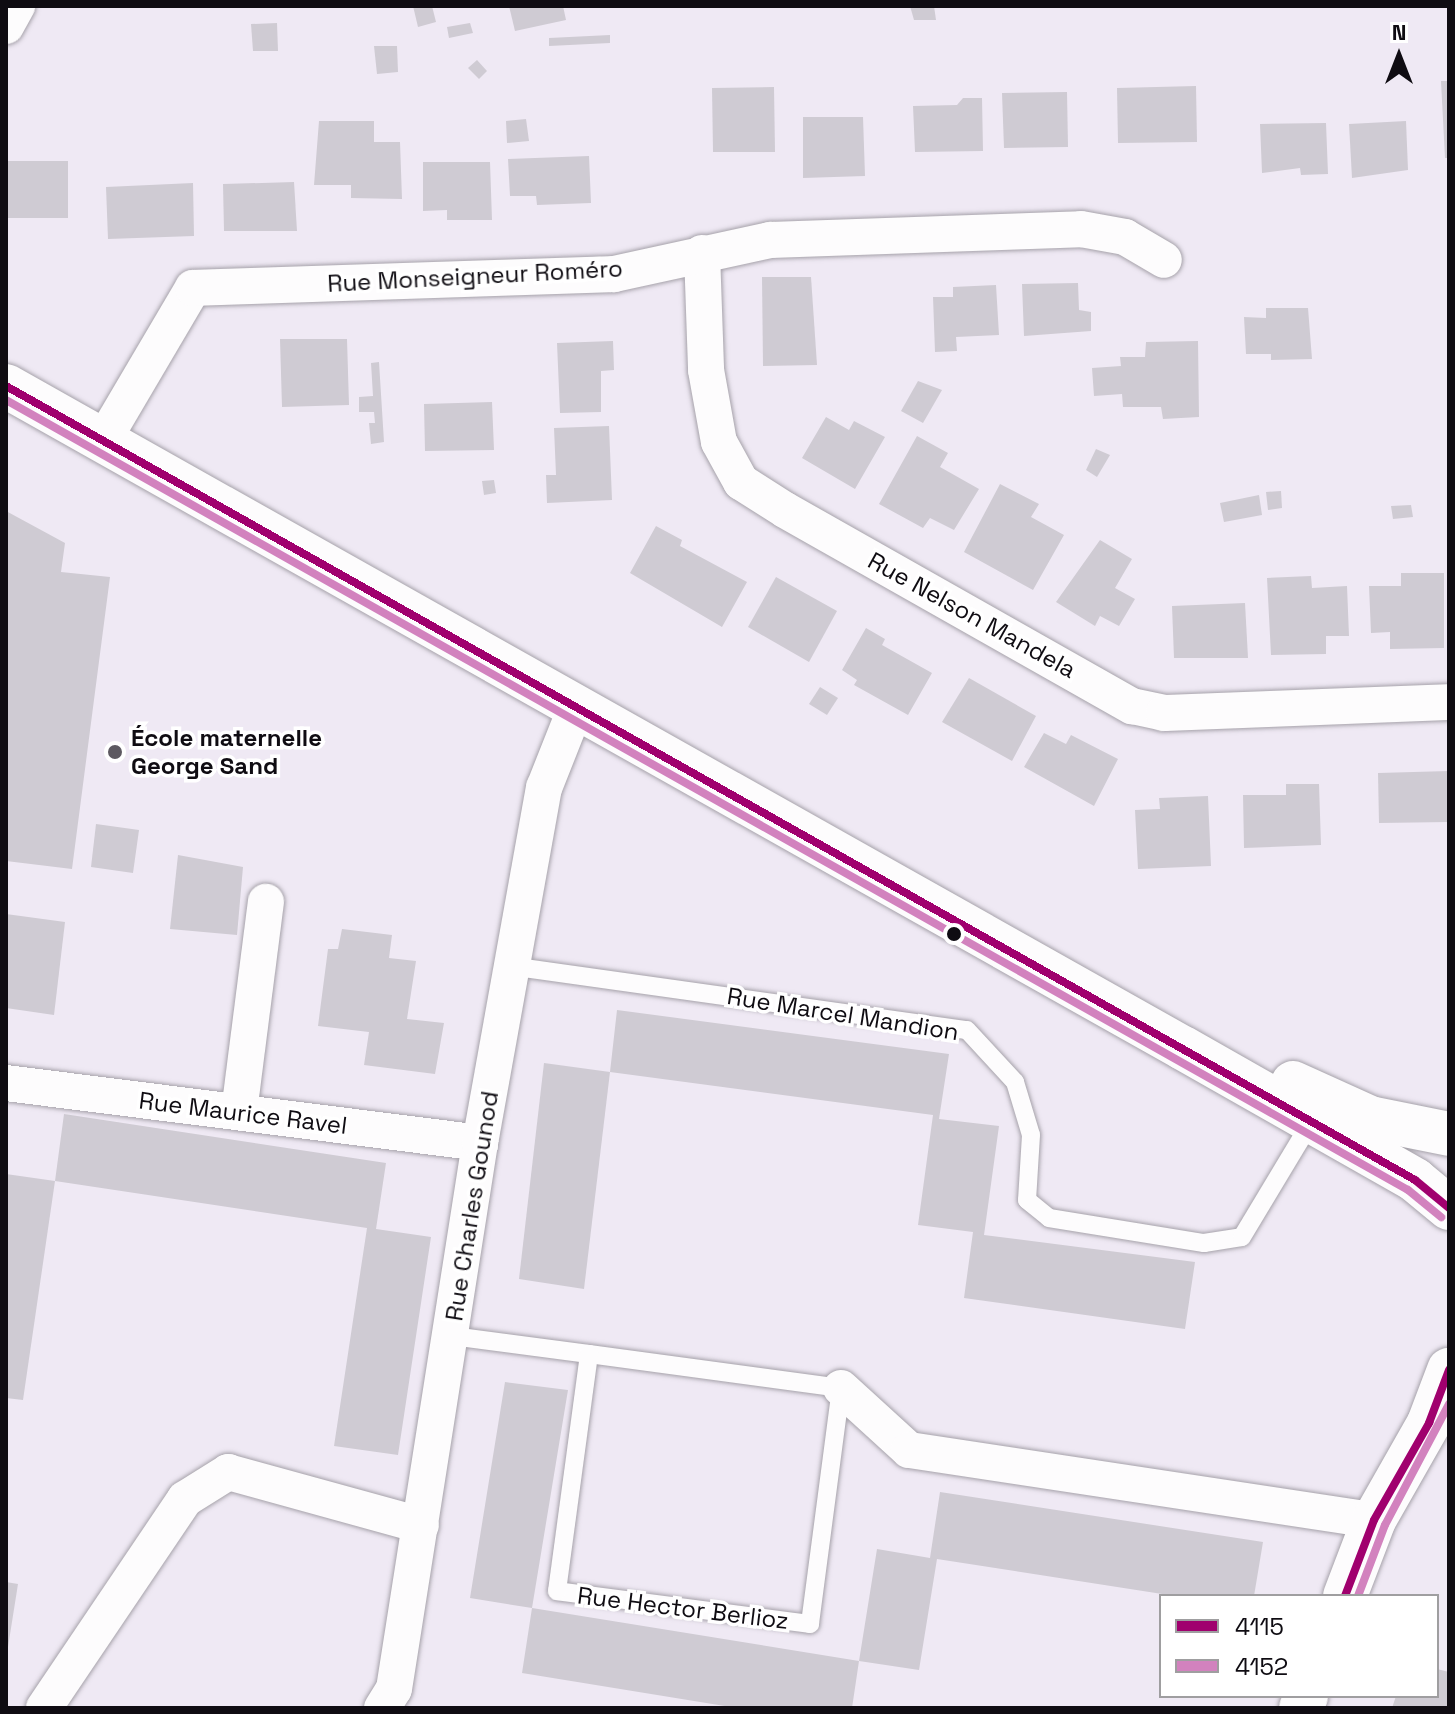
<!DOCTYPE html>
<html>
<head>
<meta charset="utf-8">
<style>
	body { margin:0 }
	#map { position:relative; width:1455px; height:1714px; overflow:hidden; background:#efe9f4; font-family:"Space Grotesk",sans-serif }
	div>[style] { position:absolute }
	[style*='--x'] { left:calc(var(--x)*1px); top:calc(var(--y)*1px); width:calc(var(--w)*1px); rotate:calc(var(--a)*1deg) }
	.building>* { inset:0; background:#cfcbd3 }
	.roads { filter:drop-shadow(0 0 2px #a6a2aa) drop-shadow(0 0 2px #a6a2aa) }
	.service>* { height:18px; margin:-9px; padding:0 9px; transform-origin:9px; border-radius:9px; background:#fdfcfd }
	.minor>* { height:36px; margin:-18px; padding:0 18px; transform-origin:18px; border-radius:18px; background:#fdfcfd }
	.tertiary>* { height:44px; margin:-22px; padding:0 22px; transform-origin:22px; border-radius:22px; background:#fdfcfd }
	.bus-1>* { height:8px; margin:-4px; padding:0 4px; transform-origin:4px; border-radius:4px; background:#a0006e }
	.bus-2>* { height:8px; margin:-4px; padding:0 4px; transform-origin:4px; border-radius:4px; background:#d282be }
	.dots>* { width:22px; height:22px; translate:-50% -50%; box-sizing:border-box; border:4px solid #fff; border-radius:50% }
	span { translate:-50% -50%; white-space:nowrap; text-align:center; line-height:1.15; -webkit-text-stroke:7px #fff; paint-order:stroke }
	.street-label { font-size:24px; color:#0f0c12 }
	.poi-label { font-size:24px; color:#0f0c12; font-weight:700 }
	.left { translate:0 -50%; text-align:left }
	.frame { position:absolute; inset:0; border:8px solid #0f0c12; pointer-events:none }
	.legend { position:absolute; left:1159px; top:1594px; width:280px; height:104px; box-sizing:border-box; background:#fff; border:2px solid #9f9ea0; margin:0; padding:10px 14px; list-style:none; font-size:24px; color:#0f0c12 }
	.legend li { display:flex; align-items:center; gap:16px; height:40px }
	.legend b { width:40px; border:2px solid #9f9ea0 }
	.north { position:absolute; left:1359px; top:16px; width:80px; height:80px; -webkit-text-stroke:6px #fff; paint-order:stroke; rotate:0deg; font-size:22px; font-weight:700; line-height:32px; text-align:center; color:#0f0c12 }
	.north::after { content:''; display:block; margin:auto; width:28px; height:36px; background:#0f0c12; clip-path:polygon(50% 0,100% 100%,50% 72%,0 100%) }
</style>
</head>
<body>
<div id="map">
	<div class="building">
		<div style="clip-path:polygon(413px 6px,432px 6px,436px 22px,418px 27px)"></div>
		<div style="clip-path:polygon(509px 6px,563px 6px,566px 20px,515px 31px)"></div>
		<div style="clip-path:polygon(910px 6px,934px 6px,936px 20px,914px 20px)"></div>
		<div style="clip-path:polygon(277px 23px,278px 51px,253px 51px,251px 24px)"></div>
		<div style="clip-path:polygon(470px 23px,473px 33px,449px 38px,447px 27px)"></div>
		<div style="clip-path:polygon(610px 35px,610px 43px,549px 46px,549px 38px)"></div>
		<div style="clip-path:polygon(374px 46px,397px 46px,398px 72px,377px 74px)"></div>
		<div style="clip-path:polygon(477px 60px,487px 71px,479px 79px,468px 68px)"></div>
		<div style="clip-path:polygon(1441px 81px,1449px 81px,1449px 158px,1445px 158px)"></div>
		<div style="clip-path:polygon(1196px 86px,1197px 142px,1118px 143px,1117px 88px)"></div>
		<div style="clip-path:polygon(774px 87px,775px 152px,713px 152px,712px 88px)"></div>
		<div style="clip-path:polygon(1067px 92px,1068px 147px,1004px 148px,1002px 93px)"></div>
		<div style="clip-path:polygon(963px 98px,982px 98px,983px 151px,915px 152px,913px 106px,957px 105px)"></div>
		<div style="clip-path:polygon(803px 117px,863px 117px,865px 176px,803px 178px)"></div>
		<div style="clip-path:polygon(526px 119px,529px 141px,507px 143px,506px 121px)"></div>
		<div style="clip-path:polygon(319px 121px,374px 121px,374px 142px,400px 142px,402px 199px,351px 198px,351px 185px,314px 185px)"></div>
		<div style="clip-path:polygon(1406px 121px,1408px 170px,1352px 178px,1349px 124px)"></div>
		<div style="clip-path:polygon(1326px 123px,1328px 174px,1301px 175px,1300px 168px,1262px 173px,1260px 124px)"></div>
		<div style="clip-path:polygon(589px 156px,591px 203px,537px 205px,536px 196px,510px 196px,508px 159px)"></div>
		<div style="clip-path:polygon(6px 161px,68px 161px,68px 218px,6px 218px)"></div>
		<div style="clip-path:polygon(423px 162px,490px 162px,492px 220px,447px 220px,447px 210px,423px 211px)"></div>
		<div style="clip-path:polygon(294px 182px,297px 231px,224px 231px,223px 184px)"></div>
		<div style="clip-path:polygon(193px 183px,194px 236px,108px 239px,106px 187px)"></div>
		<div style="clip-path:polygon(762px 277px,811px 277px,817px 365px,763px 366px)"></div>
		<div style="clip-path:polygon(1078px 283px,1079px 310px,1091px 312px,1091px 331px,1024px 336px,1022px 284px)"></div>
		<div style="clip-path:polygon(996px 285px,999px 335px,956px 337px,957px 351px,935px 352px,933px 297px,953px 297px,953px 287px)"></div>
		<div style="clip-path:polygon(1266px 308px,1308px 308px,1312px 359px,1271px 360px,1271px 354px,1246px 354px,1244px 317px,1266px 318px)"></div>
		<div style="clip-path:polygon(280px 339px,347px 339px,349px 405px,282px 407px)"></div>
		<div style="clip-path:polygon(613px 341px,614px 370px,601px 371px,601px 412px,560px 413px,557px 343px)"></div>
		<div style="clip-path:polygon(1198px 341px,1199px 417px,1163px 419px,1161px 407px,1123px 407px,1122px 394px,1094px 396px,1092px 368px,1121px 366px,1120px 357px,1145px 357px,1146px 342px)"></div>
		<div style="clip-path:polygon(379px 362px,384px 442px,371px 444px,369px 423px,375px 423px,374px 412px,359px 412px,359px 397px,373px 396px,371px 363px)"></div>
		<div style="clip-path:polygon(918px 381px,942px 390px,923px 423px,901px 411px)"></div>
		<div style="clip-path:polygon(492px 402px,494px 450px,425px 451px,424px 404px)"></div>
		<div style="clip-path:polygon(826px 417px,849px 430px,854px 421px,885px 437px,855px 489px,802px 458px)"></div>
		<div style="clip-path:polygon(609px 426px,612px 500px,547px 503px,546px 475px,556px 475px,554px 428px)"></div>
		<div style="clip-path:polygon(917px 436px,948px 453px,940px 467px,979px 489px,954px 530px,930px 518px,923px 528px,879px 504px)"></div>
		<div style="clip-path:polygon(1096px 449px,1110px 455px,1097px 477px,1086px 470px)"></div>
		<div style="clip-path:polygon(494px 480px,496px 493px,484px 495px,482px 481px)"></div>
		<div style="clip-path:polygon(1000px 484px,1039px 504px,1031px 517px,1064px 535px,1033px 590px,964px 552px)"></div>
		<div style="clip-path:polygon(1281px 491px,1282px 508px,1268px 510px,1266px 492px)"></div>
		<div style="clip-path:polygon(1259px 495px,1262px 515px,1224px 522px,1220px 503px)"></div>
		<div style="clip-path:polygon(1411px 505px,1413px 517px,1393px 519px,1391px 506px)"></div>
		<div style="clip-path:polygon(6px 511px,65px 543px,61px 572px,110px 577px,72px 869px,6px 861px)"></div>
		<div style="clip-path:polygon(656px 526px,682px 540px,680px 546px,747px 582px,722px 627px,630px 573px)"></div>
		<div style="clip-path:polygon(1100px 540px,1132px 559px,1115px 588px,1135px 599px,1119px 626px,1100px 616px,1095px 626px,1056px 602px)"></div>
		<div style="clip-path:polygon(1401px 573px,1444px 573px,1444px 648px,1390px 649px,1390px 632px,1371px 633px,1369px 586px,1401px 586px)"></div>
		<div style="clip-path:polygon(1311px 576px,1312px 588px,1347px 586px,1349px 636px,1326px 636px,1326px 654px,1271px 655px,1267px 578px)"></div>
		<div style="clip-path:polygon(776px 577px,837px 611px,809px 662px,748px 627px)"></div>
		<div style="clip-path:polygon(1245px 603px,1248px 658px,1174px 658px,1172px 606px)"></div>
		<div style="clip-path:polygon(866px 628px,885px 639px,882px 645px,932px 673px,908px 715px,854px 685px,857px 680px,842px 670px)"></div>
		<div style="clip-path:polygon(969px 678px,1036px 716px,1012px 761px,942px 722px)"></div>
		<div style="clip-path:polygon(820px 687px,838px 698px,827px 715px,809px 704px)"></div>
		<div style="clip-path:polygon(1044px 733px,1066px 744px,1071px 735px,1118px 759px,1094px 806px,1024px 767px)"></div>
		<div style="clip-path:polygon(1449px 771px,1449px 822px,1379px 823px,1378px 773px)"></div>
		<div style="clip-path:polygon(1286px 784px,1319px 784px,1321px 845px,1244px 848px,1243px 795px,1286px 795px)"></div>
		<div style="clip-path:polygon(1208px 796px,1211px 866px,1138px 869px,1135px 810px,1160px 809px,1159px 798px)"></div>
		<div style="clip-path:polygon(96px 824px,139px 830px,133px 873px,91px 867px)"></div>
		<div style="clip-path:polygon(178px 855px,243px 867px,237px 935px,170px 929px)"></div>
		<div style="clip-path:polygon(6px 914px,65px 922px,54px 1015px,6px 1008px)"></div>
		<div style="clip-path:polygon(342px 929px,392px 935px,389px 958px,416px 961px,407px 1019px,444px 1023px,435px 1074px,364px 1065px,369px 1032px,318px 1026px,328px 949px,338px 949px)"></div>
		<div style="clip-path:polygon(617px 1010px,949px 1054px,939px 1119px,999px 1126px,984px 1235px,1195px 1262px,1185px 1329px,964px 1298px,973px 1232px,918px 1225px,933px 1115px,610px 1072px)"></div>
		<div style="clip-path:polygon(544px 1063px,610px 1072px,584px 1289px,519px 1279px)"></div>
		<div style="clip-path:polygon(64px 1114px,386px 1163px,376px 1229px,431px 1237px,398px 1455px,334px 1446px,367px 1228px,55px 1181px)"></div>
		<div style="clip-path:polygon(6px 1174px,55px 1181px,23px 1400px,6px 1398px)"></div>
		<div style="clip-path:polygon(505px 1382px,568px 1390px,532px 1608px,859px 1661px,852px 1708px,737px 1708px,522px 1673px,532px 1608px,470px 1598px)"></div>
		<div style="clip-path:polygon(940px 1492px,1263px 1542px,1254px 1596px,1175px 1596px,937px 1559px,919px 1670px,859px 1661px,877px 1549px,930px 1558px)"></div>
		<div style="clip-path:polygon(6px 1582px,18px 1584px,8px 1647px,6px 1647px)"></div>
		<div style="clip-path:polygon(1437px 1669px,1449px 1672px,1449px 1708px,1392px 1708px,1396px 1696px,1437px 1696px)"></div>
	</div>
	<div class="roads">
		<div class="service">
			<div style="--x:510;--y:966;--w:461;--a:8"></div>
			<div style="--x:967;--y:1030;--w:71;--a:47.3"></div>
			<div style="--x:1015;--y:1082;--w:55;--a:73.2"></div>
			<div style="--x:1031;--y:1135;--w:65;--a:93.5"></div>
			<div style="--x:1027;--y:1200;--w:28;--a:39"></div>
			<div style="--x:1049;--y:1218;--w:157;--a:9.2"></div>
			<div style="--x:1204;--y:1243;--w:38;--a:-9"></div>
			<div style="--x:1242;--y:1237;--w:134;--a:-59"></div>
			<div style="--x:452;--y:1336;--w:138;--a:7.5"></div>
			<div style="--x:589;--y:1354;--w:254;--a:7.7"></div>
			<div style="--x:841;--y:1388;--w:238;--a:97.5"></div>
			<div style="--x:810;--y:1624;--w:255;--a:-172.6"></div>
			<div style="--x:557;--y:1591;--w:239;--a:-82.3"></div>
		</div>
		<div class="minor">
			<div style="--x:6;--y:26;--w:23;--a:-61"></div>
			<div style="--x:702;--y:253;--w:117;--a:88"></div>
			<div style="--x:706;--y:370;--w:73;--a:79.8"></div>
			<div style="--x:719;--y:442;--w:46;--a:61.2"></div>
			<div style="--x:741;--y:482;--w:52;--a:32.5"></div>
			<div style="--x:785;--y:510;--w:399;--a:29.5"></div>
			<div style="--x:1132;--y:706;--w:33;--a:12"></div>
			<div style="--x:1164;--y:713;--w:285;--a:-2.2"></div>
			<div style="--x:104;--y:439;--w:175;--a:-59.5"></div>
			<div style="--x:193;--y:288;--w:421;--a:-1.9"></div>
			<div style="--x:614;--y:274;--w:160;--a:-12.3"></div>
			<div style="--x:770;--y:240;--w:311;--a:-2"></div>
			<div style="--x:1081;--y:229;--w:45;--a:10.3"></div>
			<div style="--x:1125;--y:237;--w:45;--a:30.5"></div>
			<div style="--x:6;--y:1083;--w:478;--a:7.2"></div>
			<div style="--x:239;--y:1112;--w:212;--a:-82.7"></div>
			<div style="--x:841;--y:1388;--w:92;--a:42.4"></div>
			<div style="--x:909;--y:1450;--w:470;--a:8.6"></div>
			<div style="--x:44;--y:1708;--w:252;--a:-56"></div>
			<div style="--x:185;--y:1499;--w:51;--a:-32.1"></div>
			<div style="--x:228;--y:1472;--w:200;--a:15.4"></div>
			<div style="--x:382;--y:1708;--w:22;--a:-58"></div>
			<div style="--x:394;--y:1689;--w:553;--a:-81.05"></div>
			<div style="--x:480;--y:1143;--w:361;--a:-79.8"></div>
			<div style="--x:544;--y:788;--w:87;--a:-68.4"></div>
		</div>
		<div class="tertiary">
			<div style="--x:6;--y:386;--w:1350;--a:29.36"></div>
			<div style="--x:1183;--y:1048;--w:267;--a:29.6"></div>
			<div style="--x:1415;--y:1180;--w:44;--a:39.5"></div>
			<div style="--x:1293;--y:1083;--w:85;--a:24.4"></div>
			<div style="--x:1370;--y:1118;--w:81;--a:11.4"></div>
			<div style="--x:1345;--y:1596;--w:81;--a:-69.1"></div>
			<div style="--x:1374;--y:1520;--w:112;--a:-60.4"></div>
			<div style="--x:1429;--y:1423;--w:57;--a:-69.3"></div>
			<div style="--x:1301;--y:1708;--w:13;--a:-67"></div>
		</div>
	</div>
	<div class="bus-1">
		<div style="--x:6;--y:386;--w:1617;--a:29.4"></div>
		<div style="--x:1415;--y:1180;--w:44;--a:39.5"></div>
		<div style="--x:1345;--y:1596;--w:81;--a:-69.1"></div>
		<div style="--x:1374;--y:1520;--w:112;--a:-60.4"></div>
		<div style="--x:1429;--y:1423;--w:57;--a:-69.3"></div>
	</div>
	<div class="bus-2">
		<div style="--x:6;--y:400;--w:1609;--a:29.4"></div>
		<div style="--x:1408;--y:1190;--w:43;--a:39.3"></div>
		<div style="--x:1358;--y:1596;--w:76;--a:-69.2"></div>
		<div style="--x:1385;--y:1525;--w:137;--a:-62.1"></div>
	</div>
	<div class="dots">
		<div style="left:115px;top:752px;background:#5d5961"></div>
		<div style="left:954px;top:934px;background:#0f0c12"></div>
	</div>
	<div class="street-label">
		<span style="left:475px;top:276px;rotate:-3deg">Rue Monseigneur Roméro</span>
		<span style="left:972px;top:615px;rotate:29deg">Rue Nelson Mandela</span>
		<span style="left:843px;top:1014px;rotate:9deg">Rue Marcel Mandion</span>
		<span style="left:243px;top:1113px;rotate:7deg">Rue Maurice Ravel</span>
		<span style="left:472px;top:1206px;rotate:-81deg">Rue Charles Gounod</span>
		<span style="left:683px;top:1608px;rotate:7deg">Rue Hector Berlioz</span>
	</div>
	<div class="poi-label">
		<span class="left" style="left:131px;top:752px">École maternelle<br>George Sand</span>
	</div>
	<div class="frame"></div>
	<ul class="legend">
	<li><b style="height:10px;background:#a0006e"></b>4115</li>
	<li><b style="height:10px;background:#d282be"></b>4152</li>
	</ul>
	<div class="north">N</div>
</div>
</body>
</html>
